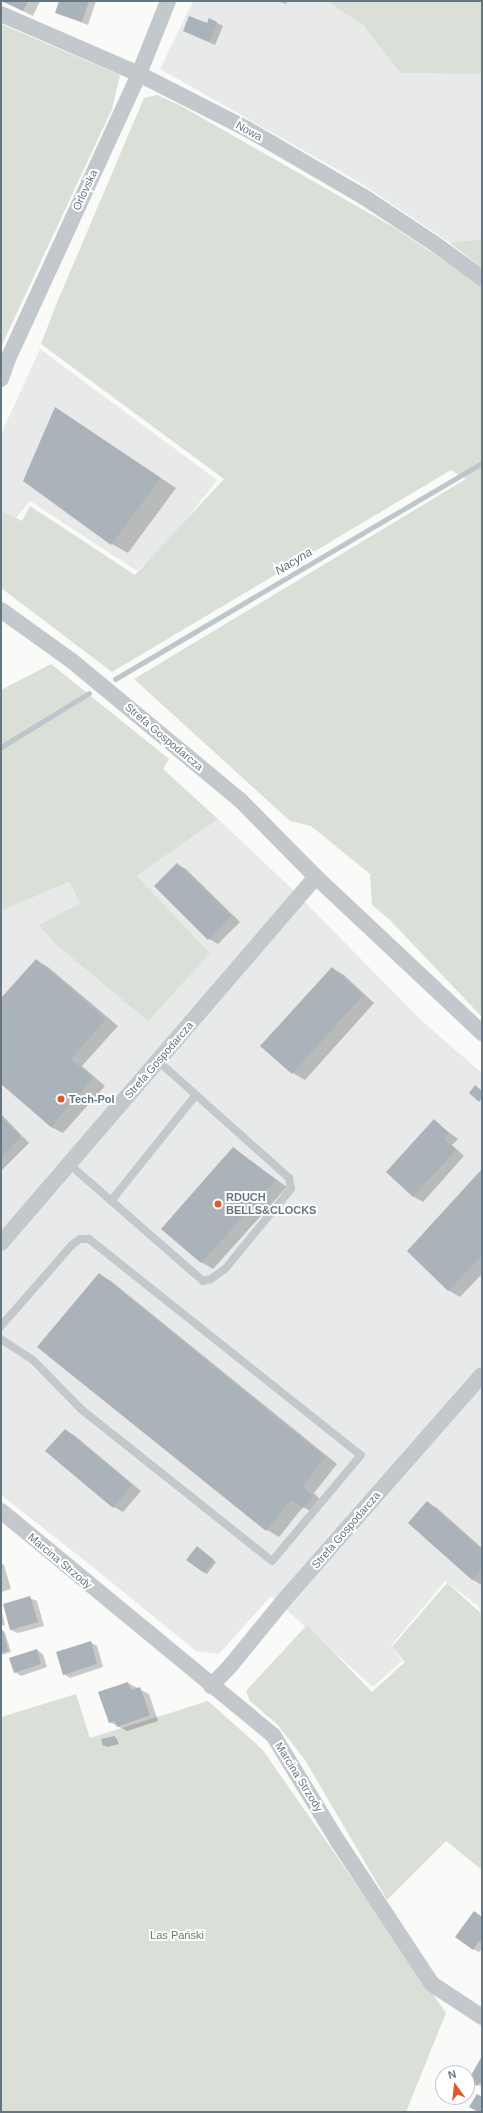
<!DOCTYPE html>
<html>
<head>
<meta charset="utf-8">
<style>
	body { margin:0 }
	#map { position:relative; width:483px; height:2113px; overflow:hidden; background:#fafaf8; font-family:Helvetica,sans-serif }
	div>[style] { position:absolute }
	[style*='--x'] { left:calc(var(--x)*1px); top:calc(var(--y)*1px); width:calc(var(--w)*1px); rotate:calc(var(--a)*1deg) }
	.built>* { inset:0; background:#e8e9e9 }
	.green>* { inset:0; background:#dadfd7 }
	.shadow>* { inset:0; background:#0003 }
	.stream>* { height:5px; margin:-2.5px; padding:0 2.5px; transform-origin:2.5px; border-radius:2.5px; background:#bbc7cb }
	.building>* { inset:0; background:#aab3b9 }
	.service>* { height:8px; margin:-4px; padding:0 4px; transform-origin:4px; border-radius:4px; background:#c3c8cc }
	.minor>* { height:16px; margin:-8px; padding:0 8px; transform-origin:8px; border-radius:8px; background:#c3c8cc }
	.dots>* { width:11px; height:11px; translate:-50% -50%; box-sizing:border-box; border:2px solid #fff; border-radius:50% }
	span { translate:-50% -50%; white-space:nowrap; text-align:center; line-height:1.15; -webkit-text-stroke:4px #fff; paint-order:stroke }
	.street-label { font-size:11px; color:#657683 }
	.poi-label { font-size:11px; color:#657683; font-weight:700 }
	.left { translate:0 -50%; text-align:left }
	.park-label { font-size:11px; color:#687a64 }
	.water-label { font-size:12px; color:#60757c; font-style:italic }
	.frame { position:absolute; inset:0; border:2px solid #657683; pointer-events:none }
	.north { position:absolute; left:435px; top:2065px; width:40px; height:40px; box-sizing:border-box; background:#fff; border:1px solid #c1c8cd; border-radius:50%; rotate:345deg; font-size:11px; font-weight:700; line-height:16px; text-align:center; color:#657683 }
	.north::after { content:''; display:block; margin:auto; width:14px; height:18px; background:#e4572e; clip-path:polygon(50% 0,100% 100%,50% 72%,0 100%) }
</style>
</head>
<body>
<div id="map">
	<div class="built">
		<div style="clip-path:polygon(193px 1px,326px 1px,363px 25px,402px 73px,482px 74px,482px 239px,450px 243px,359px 182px,160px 69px)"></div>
		<div style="clip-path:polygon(40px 349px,217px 480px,175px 534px,137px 571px,30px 501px,15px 519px,1px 511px,1px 434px)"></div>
		<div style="clip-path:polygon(218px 819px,288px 885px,422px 1021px,482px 1073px,482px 1615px,478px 1606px,445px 1581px,391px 1646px,402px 1661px,373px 1687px,271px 1596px,219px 1654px,196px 1651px,84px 1560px,1px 1495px,1px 911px,69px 882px,80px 903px,39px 925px,210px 953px,137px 876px)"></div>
	</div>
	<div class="green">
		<div style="clip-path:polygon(326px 1px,482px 1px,482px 74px,401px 73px,363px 25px)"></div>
		<div style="clip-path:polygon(1px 24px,120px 75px,112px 109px,1px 347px)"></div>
		<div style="clip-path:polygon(157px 95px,181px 106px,395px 228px,482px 286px,482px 1017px,389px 919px,372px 905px,370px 874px,311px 826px,290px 821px,134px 679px,466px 479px,451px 470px,112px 672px,1px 588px,1px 511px,22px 521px,30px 506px,135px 575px,224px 479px,41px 344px,56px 305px,144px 98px)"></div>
		<div style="clip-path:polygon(482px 239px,482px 268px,450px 243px)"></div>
		<div style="clip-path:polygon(51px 664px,169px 759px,163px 769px,218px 819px,137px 876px,210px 953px,148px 1021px,58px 946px,39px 925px,80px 903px,69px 882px,1px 911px,1px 690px)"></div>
		<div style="clip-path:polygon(447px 1583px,482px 1614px,482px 1870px,446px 1841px,387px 1900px,305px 1760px,277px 1724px,250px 1701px,246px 1691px,307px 1625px,372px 1692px,405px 1662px,392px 1647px)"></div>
		<div style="clip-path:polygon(76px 1694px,90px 1738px,208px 1701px,262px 1749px,446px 2013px,406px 2112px,1px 2112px,1px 1717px)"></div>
	</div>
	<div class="shadow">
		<div style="clip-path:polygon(2px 1px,40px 1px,33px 16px)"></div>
		<div style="clip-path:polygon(60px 1px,96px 1px,88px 25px,56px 13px)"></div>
		<div style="clip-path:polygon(278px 1px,287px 1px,286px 4px)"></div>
		<div style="clip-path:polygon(209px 19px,223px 26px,215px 45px,191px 34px,207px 24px)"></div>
		<div style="clip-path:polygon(55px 408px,176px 488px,128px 553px,112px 544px,24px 480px)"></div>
		<div style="clip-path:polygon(177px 864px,186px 869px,240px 922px,218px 944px,209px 939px)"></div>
		<div style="clip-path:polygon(36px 960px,48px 967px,118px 1026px,82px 1066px,105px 1086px,63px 1133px,51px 1127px,1px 1083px,1px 1000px)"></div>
		<div style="clip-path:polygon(332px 968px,344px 975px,374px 1003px,305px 1080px,293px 1073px)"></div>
		<div style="clip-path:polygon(1px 1114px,29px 1143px,1px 1171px)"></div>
		<div style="clip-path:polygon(434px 1121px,458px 1139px,452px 1145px,464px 1156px,423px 1202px,414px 1197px,387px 1172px)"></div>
		<div style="clip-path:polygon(233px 1148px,287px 1187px,213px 1269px,201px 1262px)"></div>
		<div style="clip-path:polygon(482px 1171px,482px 1274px,460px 1297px,448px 1290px)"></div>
		<div style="clip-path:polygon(99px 1274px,111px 1281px,337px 1464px,314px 1493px,324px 1504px,315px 1514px,303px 1507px,279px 1537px,267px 1530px)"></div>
		<div style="clip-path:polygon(65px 1430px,74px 1435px,141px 1491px,123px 1512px,114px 1507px,47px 1451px)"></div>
		<div style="clip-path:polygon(427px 1502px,437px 1508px,482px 1548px,482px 1585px,473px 1580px,409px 1523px)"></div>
		<div style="clip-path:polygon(200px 1549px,216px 1562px,207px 1574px,204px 1572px)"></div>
		<div style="clip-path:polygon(1px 1563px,4px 1565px,11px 1589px,1px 1592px)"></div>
		<div style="clip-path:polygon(30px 1598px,37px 1601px,44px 1626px,18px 1633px,11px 1630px)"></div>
		<div style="clip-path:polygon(1px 1609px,5px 1625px,1px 1626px)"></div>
		<div style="clip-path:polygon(3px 1631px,5px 1633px,11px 1652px,1px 1655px,1px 1632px)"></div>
		<div style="clip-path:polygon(90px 1642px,97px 1646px,103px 1667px,70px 1678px,64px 1674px)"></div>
		<div style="clip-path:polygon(37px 1650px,43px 1654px,47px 1667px,21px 1676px,15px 1672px)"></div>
		<div style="clip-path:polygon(128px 1683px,149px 1694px,158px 1721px,127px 1731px,110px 1722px)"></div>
		<div style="clip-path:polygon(114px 1737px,117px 1739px,119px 1744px,107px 1747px,104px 1745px)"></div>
		<div style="clip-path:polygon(474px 1912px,482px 1917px,482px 1949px,479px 1952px,473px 1949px)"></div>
		<div style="clip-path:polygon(482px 2058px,482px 2087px,473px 2082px)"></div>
	</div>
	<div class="stream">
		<div style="--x:115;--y:679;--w:426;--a:-30.5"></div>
		<div style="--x:1;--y:747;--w:103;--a:-31.5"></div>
	</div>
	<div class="building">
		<div style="clip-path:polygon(2px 1px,28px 1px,23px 11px)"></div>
		<div style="clip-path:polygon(59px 1px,89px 1px,82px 22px,55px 13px)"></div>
		<div style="clip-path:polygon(189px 16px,207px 23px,209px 18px,217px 22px,209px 42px,183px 31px)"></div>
		<div style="clip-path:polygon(55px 407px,161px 478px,111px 545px,23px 481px)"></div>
		<div style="clip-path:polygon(177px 863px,231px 916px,208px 940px,154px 886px)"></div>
		<div style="clip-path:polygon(36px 959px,106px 1019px,71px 1059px,93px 1078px,51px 1127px,1px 1084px,1px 998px)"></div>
		<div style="clip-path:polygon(332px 967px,363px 995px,292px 1074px,260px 1046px)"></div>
		<div style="clip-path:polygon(475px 1085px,482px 1091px,482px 1098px,479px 1102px,469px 1093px)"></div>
		<div style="clip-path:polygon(1px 1117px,21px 1137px,1px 1157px)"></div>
		<div style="clip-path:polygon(434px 1119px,449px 1133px,444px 1139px,456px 1150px,413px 1197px,386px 1172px)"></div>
		<div style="clip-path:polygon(233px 1147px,276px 1180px,201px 1263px,161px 1229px)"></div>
		<div style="clip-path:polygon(482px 1169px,482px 1255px,448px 1291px,407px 1251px)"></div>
		<div style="clip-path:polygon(99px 1273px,325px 1457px,303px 1486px,313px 1496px,303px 1508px,291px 1500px,266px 1531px,37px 1347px)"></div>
		<div style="clip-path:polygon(65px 1429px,132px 1485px,113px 1508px,45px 1451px)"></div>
		<div style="clip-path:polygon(427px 1501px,482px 1550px,482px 1569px,472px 1580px,408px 1523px)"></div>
		<div style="clip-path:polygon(197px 1546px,214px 1560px,204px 1573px,186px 1560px)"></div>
		<div style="clip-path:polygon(30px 1596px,38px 1622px,10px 1630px,3px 1604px)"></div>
		<div style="clip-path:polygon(3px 1630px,8px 1651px,1px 1653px,1px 1631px)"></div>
		<div style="clip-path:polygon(91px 1641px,97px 1664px,63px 1675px,56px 1652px)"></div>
		<div style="clip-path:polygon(37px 1649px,41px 1664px,14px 1673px,9px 1658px)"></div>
		<div style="clip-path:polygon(128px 1682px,131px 1690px,140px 1687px,150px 1715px,117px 1727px,115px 1721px,109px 1723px,98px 1692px)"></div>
		<div style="clip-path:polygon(115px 1736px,116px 1743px,103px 1746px,101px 1739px)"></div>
		<div style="clip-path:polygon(474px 1911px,482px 1917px,482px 1943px,479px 1941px,473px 1950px,455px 1937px)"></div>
		<div style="clip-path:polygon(482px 2056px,482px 2084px,480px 2082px,477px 2086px,472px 2082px,474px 2079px,470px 2077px)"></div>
		<div style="clip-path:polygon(477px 2094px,482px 2097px,482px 2112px,478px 2112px,469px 2107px)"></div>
	</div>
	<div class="service">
		<div style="--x:69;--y:1164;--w:178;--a:41.1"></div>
		<div style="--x:203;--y:1281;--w:8;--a:-14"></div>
		<div style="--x:211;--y:1279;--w:17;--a:-36"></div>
		<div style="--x:225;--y:1269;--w:104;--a:-50.5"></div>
		<div style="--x:291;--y:1189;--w:11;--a:-100"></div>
		<div style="--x:289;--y:1178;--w:176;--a:-138.2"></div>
		<div style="--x:111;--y:1201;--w:136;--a:-51.3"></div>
		<div style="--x:1;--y:1326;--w:108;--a:-48.8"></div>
		<div style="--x:72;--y:1245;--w:10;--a:-37"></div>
		<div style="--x:80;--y:1239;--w:9;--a:0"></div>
		<div style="--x:89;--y:1239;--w:347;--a:38.5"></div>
		<div style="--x:361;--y:1455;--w:138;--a:130"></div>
		<div style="--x:272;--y:1561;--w:244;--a:-141.5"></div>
		<div style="--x:81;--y:1409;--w:69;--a:-134.4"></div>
		<div style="--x:33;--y:1360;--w:38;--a:-147"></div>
	</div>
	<div class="minor">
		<div style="--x:1;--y:14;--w:150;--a:23.5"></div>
		<div style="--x:139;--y:74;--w:121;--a:27"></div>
		<div style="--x:247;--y:129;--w:135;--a:30.2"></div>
		<div style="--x:364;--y:197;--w:85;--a:33.5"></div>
		<div style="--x:435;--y:244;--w:58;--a:35.9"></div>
		<div style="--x:1;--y:379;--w:21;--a:-71"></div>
		<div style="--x:8;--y:359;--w:314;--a:-65.3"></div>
		<div style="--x:139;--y:74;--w:79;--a:-68.3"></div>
		<div style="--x:1;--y:610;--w:87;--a:35.7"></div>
		<div style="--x:72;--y:661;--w:219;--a:39.6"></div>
		<div style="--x:241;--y:801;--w:107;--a:45.4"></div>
		<div style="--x:316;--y:877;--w:228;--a:43.2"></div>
		<div style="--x:1;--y:1243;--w:483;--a:-49.3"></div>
		<div style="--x:1;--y:1511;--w:352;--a:39.5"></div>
		<div style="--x:273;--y:1735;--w:127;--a:58.6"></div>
		<div style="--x:339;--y:1843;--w:169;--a:56.6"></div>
		<div style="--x:432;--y:1984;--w:60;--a:33.4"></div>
		<div style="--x:211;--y:1686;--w:29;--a:-46"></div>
		<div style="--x:231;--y:1665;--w:85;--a:-50.7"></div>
		<div style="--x:285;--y:1599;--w:298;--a:-48.7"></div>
	</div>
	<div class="dots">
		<div style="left:61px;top:1099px;background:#e4572e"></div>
		<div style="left:218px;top:1204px;background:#e4572e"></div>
	</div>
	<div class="street-label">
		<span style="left:249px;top:131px;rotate:29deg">Nowa</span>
		<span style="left:85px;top:190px;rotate:-65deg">Orlovska</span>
		<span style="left:164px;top:737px;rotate:40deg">Strefa Gospodarcza</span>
		<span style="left:159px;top:1060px;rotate:-49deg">Strefa Gospodarcza</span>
		<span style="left:346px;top:1530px;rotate:-49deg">Strefa Gospodarcza</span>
		<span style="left:60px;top:1561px;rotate:40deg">Marcina Strzody</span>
		<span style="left:299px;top:1777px;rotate:58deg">Marcina Strzody</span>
	</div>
	<div class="poi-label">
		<span class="left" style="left:69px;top:1099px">Tech-Pol</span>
		<span class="left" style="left:226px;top:1204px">RDUCH<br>BELLS&amp;CLOCKS</span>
	</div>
	<div class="park-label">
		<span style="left:177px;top:1935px">Las Pański</span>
	</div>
	<div class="water-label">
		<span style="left:294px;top:562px;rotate:-31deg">Nacyna</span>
	</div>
	<div class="frame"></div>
	<div class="north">N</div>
</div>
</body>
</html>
